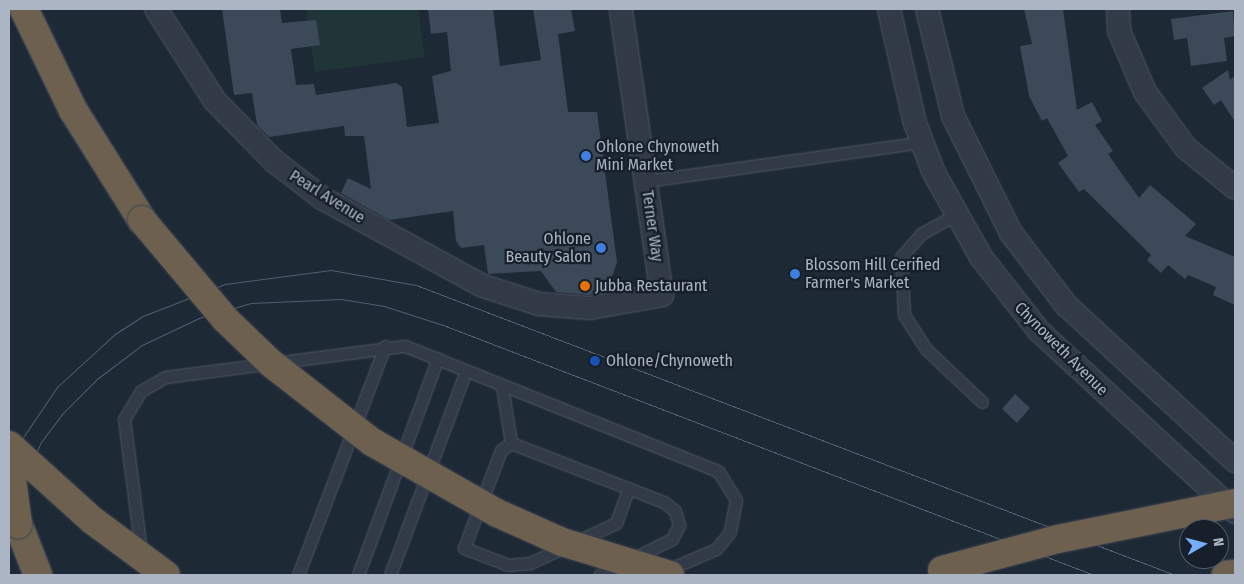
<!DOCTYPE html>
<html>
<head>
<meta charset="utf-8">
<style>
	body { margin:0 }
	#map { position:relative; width:1244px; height:584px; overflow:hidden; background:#1e2936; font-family:"Fira Sans Condensed",sans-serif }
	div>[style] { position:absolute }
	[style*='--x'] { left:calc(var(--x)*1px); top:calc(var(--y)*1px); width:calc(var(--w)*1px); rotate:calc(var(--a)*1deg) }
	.green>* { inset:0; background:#203537 }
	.building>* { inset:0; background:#3c4959 }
	.roads { filter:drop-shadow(0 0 1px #4f5865) drop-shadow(0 0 1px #4f5865) }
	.service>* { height:11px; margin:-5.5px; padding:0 5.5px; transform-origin:5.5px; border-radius:5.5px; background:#313a46 }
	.minor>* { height:22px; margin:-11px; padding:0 11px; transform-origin:11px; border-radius:11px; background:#313a46 }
	.motorway>* { height:28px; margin:-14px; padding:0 14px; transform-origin:14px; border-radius:14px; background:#6d604e }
	.tram>* { height:1px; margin:-0.5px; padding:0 0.5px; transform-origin:0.5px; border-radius:0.5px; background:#535e6e }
	.bridges { filter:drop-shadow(0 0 1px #3c4551) drop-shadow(0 0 1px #3c4551) }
	.motorway-bridge>* { height:28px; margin:-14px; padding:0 14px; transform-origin:14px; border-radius:14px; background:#6d604e }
	.dots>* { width:14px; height:14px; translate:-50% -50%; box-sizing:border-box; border:2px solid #171f2b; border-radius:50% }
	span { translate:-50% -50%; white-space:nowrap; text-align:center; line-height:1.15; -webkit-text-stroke:4.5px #171f2b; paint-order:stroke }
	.poi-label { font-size:16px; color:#abb5c4 }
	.left { translate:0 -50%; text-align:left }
	.right { translate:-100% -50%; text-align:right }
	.street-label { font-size:16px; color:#abb5c4 }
	.frame { position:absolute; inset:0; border:10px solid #abb5c4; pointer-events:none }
	.north { position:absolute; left:1179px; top:519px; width:50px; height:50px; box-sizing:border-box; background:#171f2b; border:1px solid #525b68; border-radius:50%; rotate:82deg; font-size:14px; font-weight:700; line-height:20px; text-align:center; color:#abb5c4 }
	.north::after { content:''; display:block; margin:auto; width:18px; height:22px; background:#78adfc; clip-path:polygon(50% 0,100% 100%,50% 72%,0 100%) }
</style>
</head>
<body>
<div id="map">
	<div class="green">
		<div style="clip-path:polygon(306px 9px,418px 9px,425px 57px,315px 72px)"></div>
	</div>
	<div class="building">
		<div style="clip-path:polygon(222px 9px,280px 9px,282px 23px,316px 20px,320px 45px,291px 49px,296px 85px,314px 84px,316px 95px,396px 83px,402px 87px,407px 127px,439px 123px,432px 76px,451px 71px,447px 32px,431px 34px,428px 9px,493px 9px,500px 66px,541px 60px,533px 9px,571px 9px,575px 31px,558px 34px,568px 112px,597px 112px,617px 262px,610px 283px,602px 292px,589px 295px,556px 292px,541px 271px,488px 274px,484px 245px,461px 248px,456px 241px,453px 211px,389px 220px,341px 193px,348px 178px,371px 189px,364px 136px,345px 136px,344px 126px,269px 137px,257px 125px,252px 93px,234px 95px)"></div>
		<div style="clip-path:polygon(1024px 9px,1063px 9px,1077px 110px,1092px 102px,1102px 121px,1095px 125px,1113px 151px,1108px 154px,1139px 198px,1150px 185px,1196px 224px,1185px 236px,1235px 257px,1235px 305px,1213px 295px,1216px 287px,1188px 275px,1185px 279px,1168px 265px,1161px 273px,1147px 260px,1151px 255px,1084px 189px,1079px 192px,1058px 163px,1068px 156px,1047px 118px,1042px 121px,1029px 96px,1020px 46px,1032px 44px)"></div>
		<div style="clip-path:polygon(1233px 11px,1235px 36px,1224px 38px,1227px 61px,1191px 66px,1187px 38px,1174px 40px,1171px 19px)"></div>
		<div style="clip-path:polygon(1228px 70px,1230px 80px,1235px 76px,1235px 122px,1221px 100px,1214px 105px,1202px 88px)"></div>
		<div style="clip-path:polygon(1015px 394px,1030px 408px,1017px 423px,1002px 409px)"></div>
	</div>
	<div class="roads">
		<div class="service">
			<div style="--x:646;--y:181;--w:279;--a:-8"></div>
			<div style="--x:955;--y:215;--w:39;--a:151"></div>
			<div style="--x:921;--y:234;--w:30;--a:131"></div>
			<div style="--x:901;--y:257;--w:58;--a:87"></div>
			<div style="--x:904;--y:315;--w:40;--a:57.1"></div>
			<div style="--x:926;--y:349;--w:77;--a:43.4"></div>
			<div style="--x:502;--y:386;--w:58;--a:81"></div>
			<div style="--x:511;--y:443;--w:12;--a:145"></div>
			<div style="--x:501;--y:450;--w:105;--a:110.7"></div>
			<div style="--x:464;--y:548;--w:47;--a:21.1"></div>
			<div style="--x:508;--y:565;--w:22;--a:-5"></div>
			<div style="--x:530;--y:563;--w:95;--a:-24.9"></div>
			<div style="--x:616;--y:523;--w:37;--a:-70"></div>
			<div style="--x:511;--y:443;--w:164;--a:21.1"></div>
			<div style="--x:664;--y:502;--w:14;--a:39"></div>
			<div style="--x:675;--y:511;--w:15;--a:74"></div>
			<div style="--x:679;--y:525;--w:16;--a:117"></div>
			<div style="--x:672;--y:539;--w:81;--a:153.7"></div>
			<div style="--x:141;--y:551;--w:133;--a:-97.3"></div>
			<div style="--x:124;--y:419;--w:33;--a:-59"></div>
			<div style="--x:141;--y:391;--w:28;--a:-30"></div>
			<div style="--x:165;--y:377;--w:242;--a:-7.4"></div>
			<div style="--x:405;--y:346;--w:337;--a:21.8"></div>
			<div style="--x:718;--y:471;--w:34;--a:58"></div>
			<div style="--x:736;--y:500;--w:33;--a:101"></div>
			<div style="--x:730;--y:532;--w:22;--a:129"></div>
			<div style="--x:716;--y:549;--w:56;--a:156.7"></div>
			<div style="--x:298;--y:575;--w:245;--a:-69.2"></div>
			<div style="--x:358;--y:575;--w:231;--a:-69.8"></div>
			<div style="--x:390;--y:575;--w:218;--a:-69.6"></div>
		</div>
		<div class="minor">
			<div style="--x:156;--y:9;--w:109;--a:57.3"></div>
			<div style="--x:215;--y:101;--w:84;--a:45.5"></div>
			<div style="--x:274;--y:161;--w:61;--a:37.6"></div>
			<div style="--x:322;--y:198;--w:183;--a:28.7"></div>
			<div style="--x:483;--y:286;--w:59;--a:17.8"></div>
			<div style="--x:539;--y:304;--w:51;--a:4.5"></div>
			<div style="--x:590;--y:308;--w:73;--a:-10.2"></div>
			<div style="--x:662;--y:295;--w:289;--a:-98.2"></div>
			<div style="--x:889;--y:9;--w:117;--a:77.2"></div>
			<div style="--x:915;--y:123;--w:51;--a:69.4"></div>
			<div style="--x:933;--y:171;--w:98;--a:60.8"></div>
			<div style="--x:981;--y:257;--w:94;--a:51.9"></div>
			<div style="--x:1039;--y:331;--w:267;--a:42.7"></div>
			<div style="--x:927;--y:9;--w:110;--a:76.3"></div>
			<div style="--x:953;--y:116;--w:131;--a:63.6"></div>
			<div style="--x:1011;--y:233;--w:91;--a:52.6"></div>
			<div style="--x:1066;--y:305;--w:230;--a:42.7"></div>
			<div style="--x:1118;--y:9;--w:22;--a:87"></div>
			<div style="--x:1119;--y:31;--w:66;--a:66.9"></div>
			<div style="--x:1145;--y:92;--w:69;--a:53.8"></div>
			<div style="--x:1186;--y:148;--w:63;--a:39.2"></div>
		</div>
		<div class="motorway">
			<div style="--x:24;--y:9;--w:112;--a:64.1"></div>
			<div style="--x:73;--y:110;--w:130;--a:57.9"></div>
			<div style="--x:18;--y:524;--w:55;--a:68.6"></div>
			<div style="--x:1226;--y:575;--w:9;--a:-6"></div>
		</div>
	</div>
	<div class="tram">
		<div style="--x:9;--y:458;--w:86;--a:-55.9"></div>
		<div style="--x:57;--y:387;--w:79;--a:-42.4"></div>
		<div style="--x:115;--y:334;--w:33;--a:-33"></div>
		<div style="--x:143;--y:316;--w:88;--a:-21.3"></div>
		<div style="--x:225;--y:284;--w:107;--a:-7.5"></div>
		<div style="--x:331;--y:270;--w:86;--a:10"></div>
		<div style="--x:416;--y:285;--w:813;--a:20.91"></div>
		<div style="--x:9;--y:513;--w:78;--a:-65.7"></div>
		<div style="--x:41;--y:442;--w:34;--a:-53"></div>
		<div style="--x:61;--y:415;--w:51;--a:-45"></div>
		<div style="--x:97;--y:379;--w:56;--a:-37.1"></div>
		<div style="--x:142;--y:345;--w:63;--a:-25.3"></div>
		<div style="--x:199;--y:318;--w:54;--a:-16.1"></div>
		<div style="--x:251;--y:303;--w:90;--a:-2.5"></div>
		<div style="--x:341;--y:299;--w:44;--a:9.2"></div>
		<div style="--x:384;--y:306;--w:62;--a:17.9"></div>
		<div style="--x:443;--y:325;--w:697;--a:21.01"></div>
	</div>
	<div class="bridges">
		<div class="motorway-bridge">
			<div style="--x:142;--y:220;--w:129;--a:50"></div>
			<div style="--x:225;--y:319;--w:65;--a:43.8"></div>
			<div style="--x:272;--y:364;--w:127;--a:38"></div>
			<div style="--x:372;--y:442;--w:144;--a:29.6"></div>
			<div style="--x:497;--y:513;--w:71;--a:24"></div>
			<div style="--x:562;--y:542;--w:113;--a:17"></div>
			<div style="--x:9;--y:445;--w:112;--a:42.1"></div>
			<div style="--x:92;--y:520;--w:92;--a:36.6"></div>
			<div style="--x:9;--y:455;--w:70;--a:82.6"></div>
			<div style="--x:942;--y:570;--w:120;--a:-15"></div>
			<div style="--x:1058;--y:539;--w:181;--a:-11.5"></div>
		</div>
	</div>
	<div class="dots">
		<div style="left:586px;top:156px;background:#3f7fe0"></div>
		<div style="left:601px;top:248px;background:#3f7fe0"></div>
		<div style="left:795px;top:274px;background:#3f7fe0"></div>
		<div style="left:585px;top:286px;background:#e8710a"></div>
		<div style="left:595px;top:361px;background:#1a4fb4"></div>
	</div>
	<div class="poi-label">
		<span class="left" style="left:596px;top:156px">Ohlone Chynoweth<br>Mini Market</span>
		<span class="right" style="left:591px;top:248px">Ohlone<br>Beauty Salon</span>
		<span class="left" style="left:805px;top:274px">Blossom Hill Cerified<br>Farmer's Market</span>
		<span class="left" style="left:595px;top:286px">Jubba Restaurant</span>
		<span class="left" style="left:606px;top:361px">Ohlone/Chynoweth</span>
	</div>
	<div class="street-label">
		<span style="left:327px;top:197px;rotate:32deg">Pearl Avenue</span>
		<span style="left:652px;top:226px;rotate:82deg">Terner Way</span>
		<span style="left:1061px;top:349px;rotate:45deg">Chynoweth Avenue</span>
	</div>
	<div class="frame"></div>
	<div class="north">N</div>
</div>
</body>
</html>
